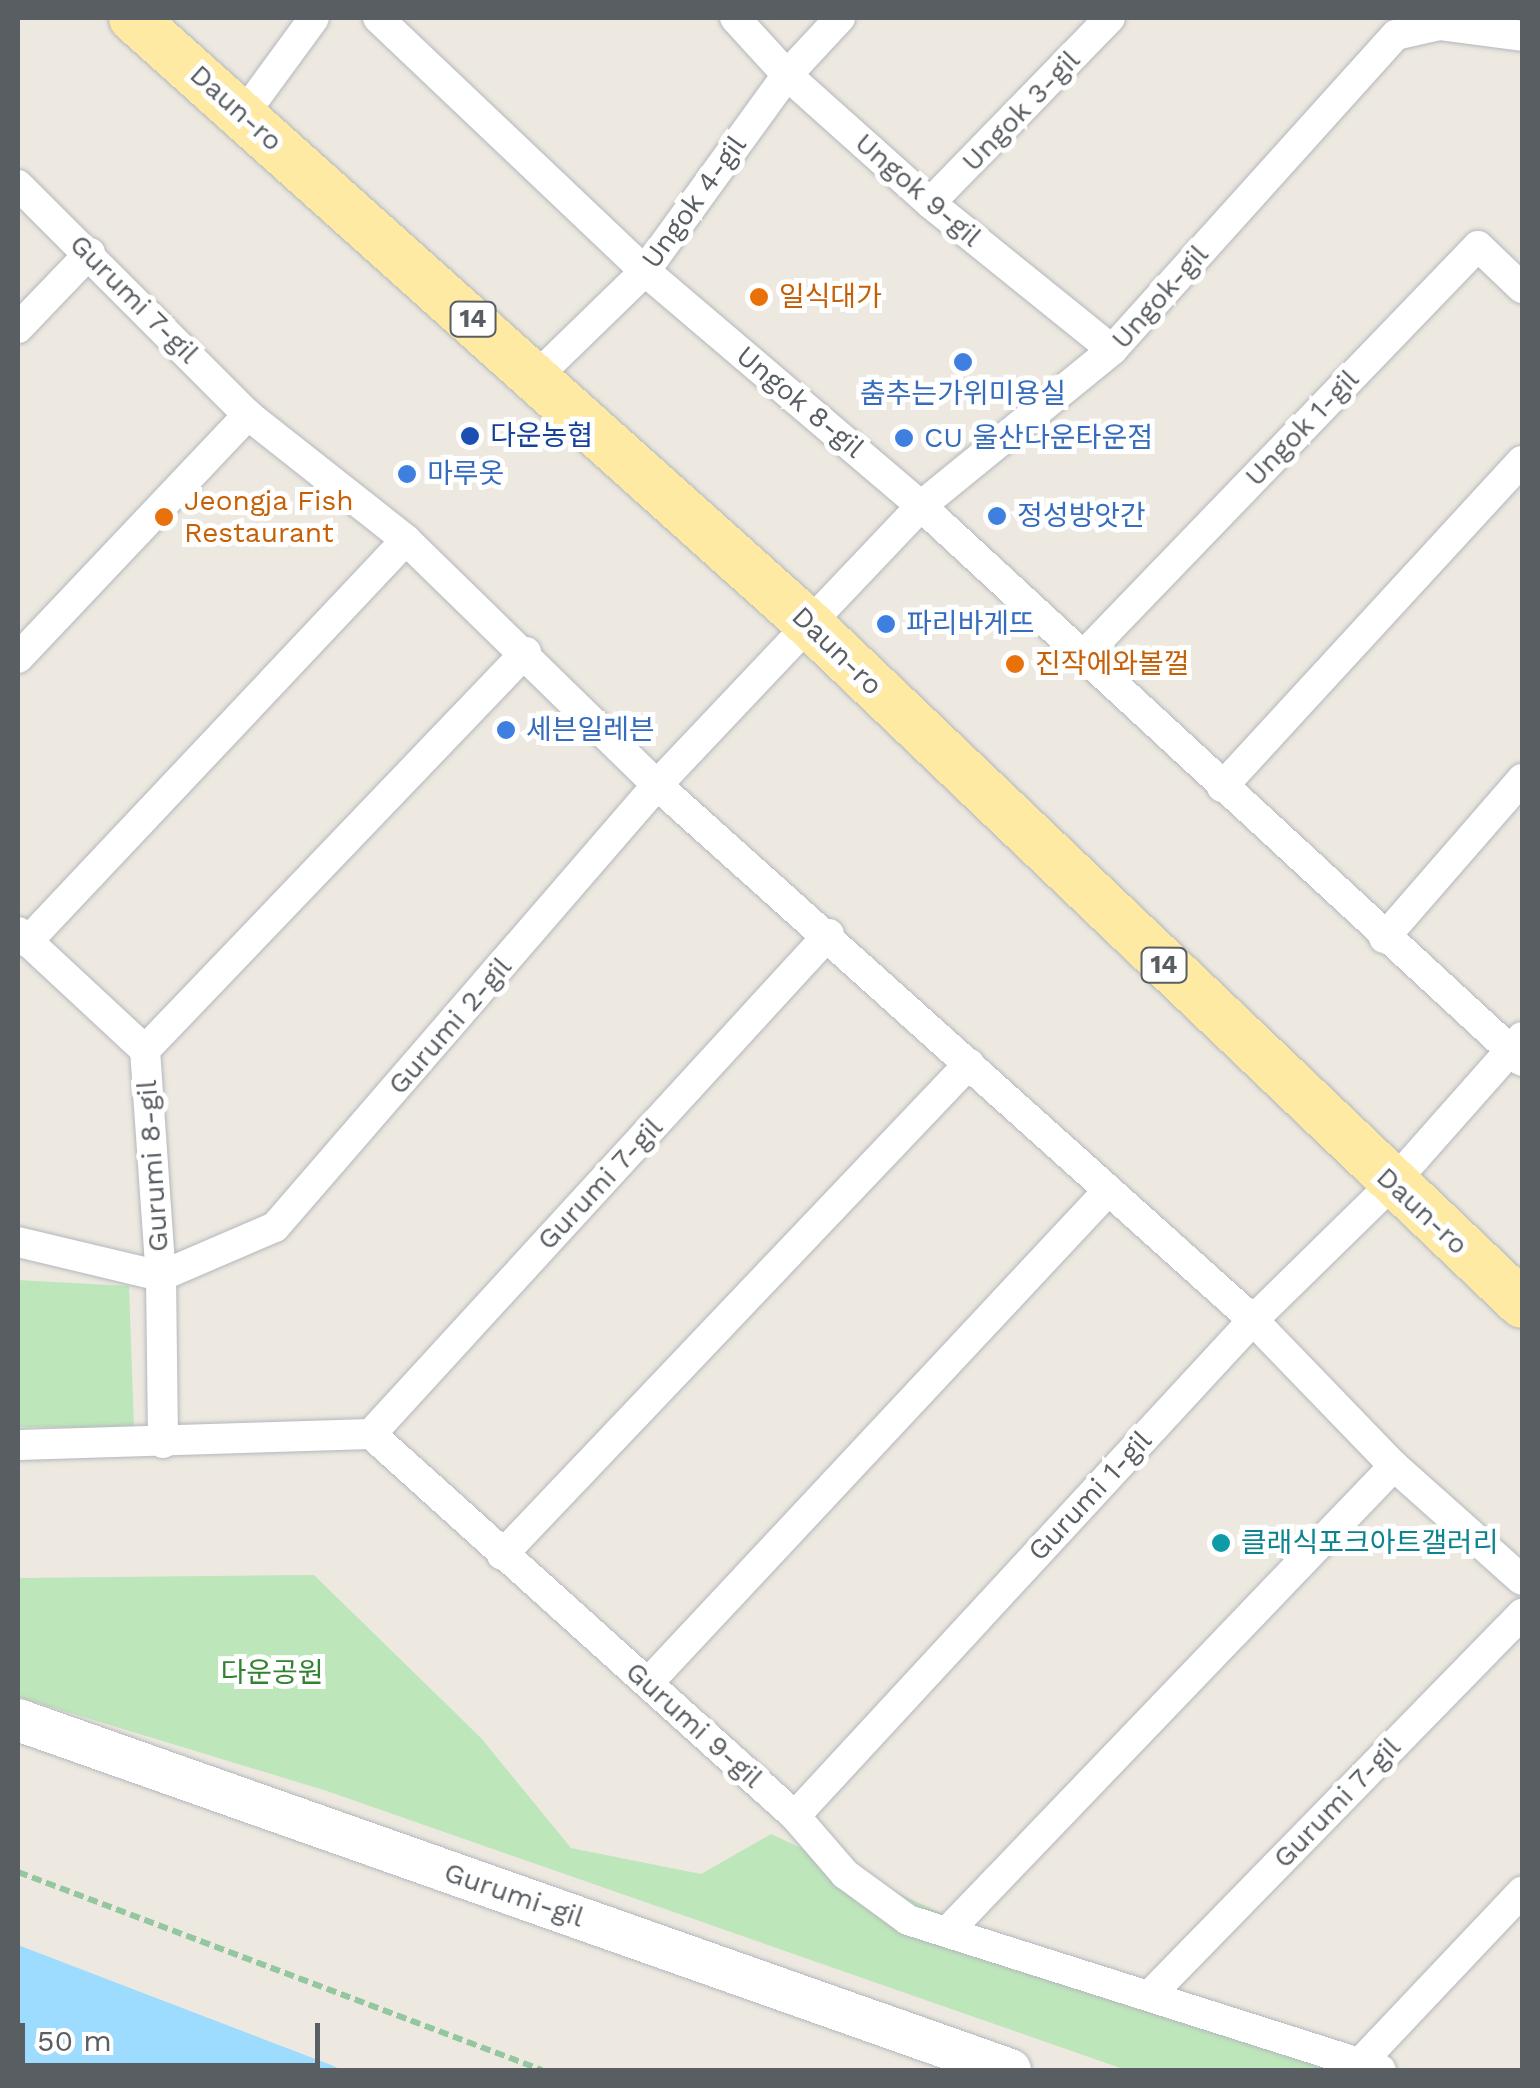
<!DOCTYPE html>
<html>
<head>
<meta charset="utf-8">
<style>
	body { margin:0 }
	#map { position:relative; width:1540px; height:2088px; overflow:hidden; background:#ede9e0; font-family:"Work Sans","Noto Sans KR",sans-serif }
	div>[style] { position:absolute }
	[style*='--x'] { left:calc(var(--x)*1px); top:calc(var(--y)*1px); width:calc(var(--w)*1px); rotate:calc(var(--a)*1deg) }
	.green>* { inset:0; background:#bee6bb }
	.water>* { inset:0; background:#9edcff }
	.path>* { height:6px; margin-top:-3px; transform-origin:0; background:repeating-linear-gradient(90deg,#94c79f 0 10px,transparent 0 15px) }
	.roads { filter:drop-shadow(0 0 2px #b3b7bc) drop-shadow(0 0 2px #b3b7bc) }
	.street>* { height:30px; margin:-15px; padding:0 15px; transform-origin:15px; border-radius:15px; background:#fff }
	.secondary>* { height:42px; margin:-21px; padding:0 21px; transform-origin:21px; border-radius:21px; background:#fff }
	.primary>* { height:48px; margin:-24px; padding:0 24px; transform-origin:24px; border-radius:24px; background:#ffeaa3 }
	.dots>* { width:28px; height:28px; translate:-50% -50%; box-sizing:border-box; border:5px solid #fff; border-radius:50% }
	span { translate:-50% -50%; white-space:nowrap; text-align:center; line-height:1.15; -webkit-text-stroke:10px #fff; paint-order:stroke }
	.shield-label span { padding:2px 8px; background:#fff; border:2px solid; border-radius:8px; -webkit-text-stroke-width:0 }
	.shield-label { font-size:25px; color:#595e62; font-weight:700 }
	.street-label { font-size:28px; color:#595e62 }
	.food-label { font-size:28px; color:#c56008 }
	.left { translate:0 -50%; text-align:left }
	.shop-label { font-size:28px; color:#366cbe }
	.transit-label { font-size:28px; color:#164399 }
	.culture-label { font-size:28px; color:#0d838f }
	.park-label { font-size:28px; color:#328230 }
	.frame { position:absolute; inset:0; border:20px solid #595e62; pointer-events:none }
	.scale { position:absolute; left:20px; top:2023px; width:300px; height:45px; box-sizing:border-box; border:5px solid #595e62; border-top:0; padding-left:12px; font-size:30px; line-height:35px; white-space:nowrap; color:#595e62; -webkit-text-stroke:8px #fff; paint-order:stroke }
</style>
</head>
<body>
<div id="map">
	<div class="green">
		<div style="clip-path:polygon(18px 1280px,129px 1286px,134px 1428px,18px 1427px)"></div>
		<div style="clip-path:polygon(314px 1575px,481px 1738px,571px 1848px,701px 1874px,771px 1834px,1033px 1956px,1355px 2070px,1126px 2070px,327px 1791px,18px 1697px,18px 1578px)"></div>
	</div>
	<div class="water">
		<div style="clip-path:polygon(18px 1945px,331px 2065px,342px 2070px,18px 2070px)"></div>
	</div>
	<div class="path">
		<div style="--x:18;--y:1872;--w:560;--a:20.7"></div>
	</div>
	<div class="roads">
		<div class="street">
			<div style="--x:378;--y:18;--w:368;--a:43.5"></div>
			<div style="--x:645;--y:271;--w:362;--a:40.4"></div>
			<div style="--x:921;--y:506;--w:818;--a:42.72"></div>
			<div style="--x:735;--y:18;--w:77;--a:47.6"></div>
			<div style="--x:787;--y:75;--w:192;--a:41.8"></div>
			<div style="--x:930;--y:203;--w:234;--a:38.9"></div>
			<div style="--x:243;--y:115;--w:120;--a:-53.8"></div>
			<div style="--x:18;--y:185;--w:325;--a:45"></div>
			<div style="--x:248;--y:415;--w:201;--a:38.3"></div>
			<div style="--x:406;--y:540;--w:351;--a:44.3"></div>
			<div style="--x:657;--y:785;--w:801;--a:41.91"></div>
			<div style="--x:1253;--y:1320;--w:203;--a:46"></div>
			<div style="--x:1394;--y:1466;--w:171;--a:41.7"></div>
			<div style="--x:930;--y:203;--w:258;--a:-45.8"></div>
			<div style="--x:18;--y:328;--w:104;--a:-46.2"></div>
			<div style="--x:537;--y:376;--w:151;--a:-44.2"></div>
			<div style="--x:645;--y:271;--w:242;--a:-54.1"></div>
			<div style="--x:787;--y:75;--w:78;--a:-47.1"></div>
			<div style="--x:1083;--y:656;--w:569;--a:-46.07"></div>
			<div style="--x:1478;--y:246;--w:61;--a:43.7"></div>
			<div style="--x:18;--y:658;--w:335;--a:-46.6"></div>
			<div style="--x:1222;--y:787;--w:443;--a:-47.4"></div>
			<div style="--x:18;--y:932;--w:173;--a:42.9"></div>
			<div style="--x:145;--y:1050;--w:227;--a:86"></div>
			<div style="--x:161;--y:1276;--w:167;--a:89.3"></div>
			<div style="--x:1384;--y:938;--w:211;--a:-49"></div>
			<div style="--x:27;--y:942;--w:552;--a:-46.69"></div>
			<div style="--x:145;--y:1050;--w:551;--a:-46.25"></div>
			<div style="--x:18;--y:1242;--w:147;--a:13.4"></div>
			<div style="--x:161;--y:1276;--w:124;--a:-23.3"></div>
			<div style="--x:275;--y:1227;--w:584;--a:-49.16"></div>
			<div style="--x:657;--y:785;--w:221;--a:-46.6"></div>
			<div style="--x:809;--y:624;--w:163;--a:-46.5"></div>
			<div style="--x:921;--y:506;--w:247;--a:-39.2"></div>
			<div style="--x:1112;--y:350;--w:424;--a:-48"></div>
			<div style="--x:1396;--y:35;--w:44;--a:-13.1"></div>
			<div style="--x:1439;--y:25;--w:84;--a:7.5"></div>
			<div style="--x:371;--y:1434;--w:678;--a:-47.51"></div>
			<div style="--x:18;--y:1445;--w:353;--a:-1.8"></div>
			<div style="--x:371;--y:1434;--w:571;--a:42.02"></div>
			<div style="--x:795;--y:1816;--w:77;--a:49.2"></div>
			<div style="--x:845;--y:1874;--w:78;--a:36.1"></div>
			<div style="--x:908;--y:1920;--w:496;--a:17.6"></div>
			<div style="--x:502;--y:1555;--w:678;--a:-46.44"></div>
			<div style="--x:648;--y:1683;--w:672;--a:-46.93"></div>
			<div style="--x:795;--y:1816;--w:675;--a:-47.28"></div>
			<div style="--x:1253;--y:1320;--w:194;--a:-44.4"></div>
			<div style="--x:1392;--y:1184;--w:196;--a:-48.5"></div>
			<div style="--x:949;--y:1930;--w:643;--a:-46.2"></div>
			<div style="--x:1152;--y:1993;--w:530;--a:-45.69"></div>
			<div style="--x:1362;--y:2061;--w:233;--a:-46.6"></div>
		</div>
		<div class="secondary">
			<div style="--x:18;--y:1720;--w:1052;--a:19.43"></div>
		</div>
		<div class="primary">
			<div style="--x:133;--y:18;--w:908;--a:41.87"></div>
			<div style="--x:809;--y:624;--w:985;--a:43.64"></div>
		</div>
	</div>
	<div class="dots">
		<div style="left:759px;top:297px;background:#e8710a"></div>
		<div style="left:963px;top:362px;background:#3f7fe0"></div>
		<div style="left:470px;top:436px;background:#1a4fb4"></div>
		<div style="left:904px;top:438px;background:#3f7fe0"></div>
		<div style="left:407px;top:474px;background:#3f7fe0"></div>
		<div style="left:997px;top:516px;background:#3f7fe0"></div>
		<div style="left:164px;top:517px;background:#e8710a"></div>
		<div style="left:886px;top:624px;background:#3f7fe0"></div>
		<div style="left:1015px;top:664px;background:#e8710a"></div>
		<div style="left:506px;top:730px;background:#3f7fe0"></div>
		<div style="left:1221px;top:1543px;background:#0f9aa8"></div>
	</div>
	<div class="shield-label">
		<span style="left:473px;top:319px">14</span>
		<span style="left:1164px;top:965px">14</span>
	</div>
	<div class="street-label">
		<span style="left:236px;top:108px;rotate:42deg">Daun-ro</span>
		<span style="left:1021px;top:111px;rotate:-46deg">Ungok 3-gil</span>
		<span style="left:918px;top:190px;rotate:41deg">Ungok 9-gil</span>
		<span style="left:694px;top:202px;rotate:-54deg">Ungok 4-gil</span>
		<span style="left:1160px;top:297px;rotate:-48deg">Ungok-gil</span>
		<span style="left:134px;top:299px;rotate:45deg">Gurumi 7-gil</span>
		<span style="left:800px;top:402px;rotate:40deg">Ungok 8-gil</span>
		<span style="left:1302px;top:428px;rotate:-46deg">Ungok 1-gil</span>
		<span style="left:837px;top:651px;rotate:44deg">Daun-ro</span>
		<span style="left:450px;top:1026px;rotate:-49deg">Gurumi 2-gil</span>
		<span style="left:153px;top:1166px;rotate:-94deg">Gurumi 8-gil</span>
		<span style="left:600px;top:1184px;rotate:-47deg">Gurumi 7-gil</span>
		<span style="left:1422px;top:1211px;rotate:43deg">Daun-ro</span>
		<span style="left:1090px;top:1496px;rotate:-47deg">Gurumi 1-gil</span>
		<span style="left:694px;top:1725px;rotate:42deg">Gurumi 9-gil</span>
		<span style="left:1337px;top:1803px;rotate:-46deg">Gurumi 7-gil</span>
		<span style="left:514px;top:1895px;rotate:19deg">Gurumi-gil</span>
	</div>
	<div class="food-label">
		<span class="left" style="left:779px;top:297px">일식대가</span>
		<span class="left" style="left:184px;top:517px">Jeongja Fish<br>Restaurant</span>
		<span class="left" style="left:1035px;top:664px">진작에와볼껄</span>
	</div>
	<div class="shop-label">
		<span style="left:963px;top:394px">춤추는가위미용실</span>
		<span class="left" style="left:924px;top:438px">CU 울산다운타운점</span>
		<span class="left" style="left:427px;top:474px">마루옷</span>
		<span class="left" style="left:1017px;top:516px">정성방앗간</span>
		<span class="left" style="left:906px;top:624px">파리바게뜨</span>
		<span class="left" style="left:526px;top:730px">세븐일레븐</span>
	</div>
	<div class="transit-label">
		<span class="left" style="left:490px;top:436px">다운농협</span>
	</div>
	<div class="culture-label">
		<span class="left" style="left:1241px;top:1543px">클래식포크아트갤러리</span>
	</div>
	<div class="park-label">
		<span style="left:272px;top:1673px">다운공원</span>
	</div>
	<div class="frame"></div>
	<div class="scale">50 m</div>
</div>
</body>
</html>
